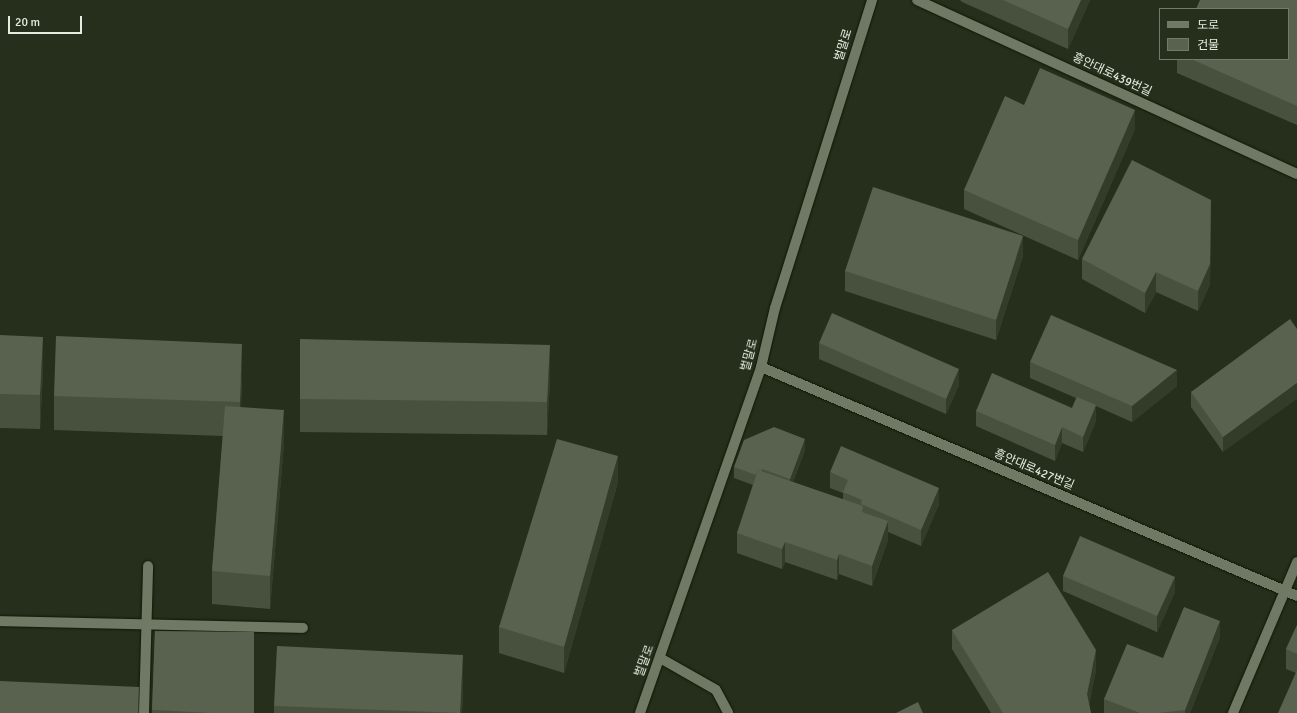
<!DOCTYPE html>
<html>
<head>
<meta charset="utf-8">
<style>
	body { margin:0 }
	#map { position:relative; width:1297px; height:713px; overflow:hidden; background:#262f1c; font-family:Signika,"Noto Sans KR",sans-serif }
	div>[style] { position:absolute }
	[style*='--x'] { left:calc(var(--x)*1px); top:calc(var(--y)*1px); width:calc(var(--w)*1px); rotate:calc(var(--a)*1deg) }
	.roads { filter:drop-shadow(0 0 1px #0f1705) drop-shadow(0 0 1px #0f1705) }
	.service>* { height:10px; margin:-5px; padding:0 5px; transform-origin:5px; border-radius:5px; background:#6f7963 }
	.minor>* { height:10px; margin:-5px; padding:0 5px; transform-origin:5px; border-radius:5px; background:#6f7963 }
	.tertiary>* { height:10px; margin:-5px; padding:0 5px; transform-origin:5px; border-radius:5px; background:#6f7963 }
	.wall>* { inset:0; background:#48513d }
	.shaded-wall>* { inset:0; background:#333c29 }
	.building>* { inset:0; background:#59614f }
	span { translate:-50% -50%; white-space:nowrap; text-align:center; line-height:1.15; -webkit-text-stroke:3.5px #262f1c; paint-order:stroke }
	.street-label { font-size:12px; color:#e5ebdf }
	.legend { position:absolute; left:1159px; top:8px; width:130px; height:52px; box-sizing:border-box; background:#262f1c; border:1px solid #727a6a; margin:0; padding:5px 7px; list-style:none; font-size:12px; color:#e5ebdf }
	.legend li { display:flex; align-items:center; gap:8px; height:20px }
	.legend b { width:20px; border:1px solid #727a6a }
	.scale { position:absolute; left:8px; top:16px; width:74px; height:18px; box-sizing:border-box; border:2px solid #e5ebdf; border-top:0; padding-left:5px; font-size:12px; line-height:14px; white-space:nowrap; color:#e5ebdf; -webkit-text-stroke:3px #262f1c; paint-order:stroke }
</style>
</head>
<body>
<div id="map">
	<div class="roads">
		<div class="service">
			<div style="--x:0;--y:621;--w:303;--a:1.3"></div>
			<div style="--x:660;--y:658;--w:64;--a:29.7"></div>
			<div style="--x:716;--y:690;--w:26;--a:62"></div>
			<div style="--x:144;--y:713;--w:147;--a:-88.4"></div>
		</div>
		<div class="minor">
			<div style="--x:917;--y:0;--w:418;--a:24.6"></div>
			<div style="--x:761;--y:367;--w:583;--a:23.13"></div>
			<div style="--x:1233;--y:713;--w:164;--a:-67"></div>
		</div>
		<div class="tertiary">
			<div style="--x:640;--y:713;--w:367;--a:-70.7"></div>
			<div style="--x:761;--y:367;--w:61;--a:-76.7"></div>
			<div style="--x:775;--y:308;--w:323;--a:-72.5"></div>
		</div>
	</div>
	<div class="wall">
		<div style="clip-path:polygon(960px 0,1090px 0,1068px 49px,962px 2px)"></div>
		<div style="clip-path:polygon(1297px 0,1297px 125px,1177px 73px,1177px 59px,1288px 59px)"></div>
		<div style="clip-path:polygon(1024px 105px,1135px 129px,1078px 260px,964px 209px,964px 190px)"></div>
		<div style="clip-path:polygon(1211px 219px,1210px 284px,1198px 311px,1156px 292px,1145px 313px,1082px 279px,1082px 259px)"></div>
		<div style="clip-path:polygon(1023px 256px,996px 340px,845px 291px,845px 271px)"></div>
		<div style="clip-path:polygon(1297px 329px,1223px 452px,1191px 407px,1191px 392px)"></div>
		<div style="clip-path:polygon(0 335px,43px 372px,40px 429px,0 428px)"></div>
		<div style="clip-path:polygon(300px 339px,550px 378px,547px 435px,300px 432px)"></div>
		<div style="clip-path:polygon(819px 343px,959px 385px,946px 414px,819px 359px)"></div>
		<div style="clip-path:polygon(1030px 362px,1177px 386px,1132px 422px,1096px 406px,1096px 421px,1083px 452px,1062px 443px,1055px 461px,976px 426px,976px 411px,1072px 408px,1076px 398px,1030px 378px)"></div>
		<div style="clip-path:polygon(242px 379px,241px 407px,284px 443px,270px 609px,212px 604px,212px 571px,223px 436px,54px 430px,54px 396px)"></div>
		<div style="clip-path:polygon(805px 450px,793px 482px,843px 500px,843px 493px,830px 488px,830px 472px,939px 504px,921px 546px,888px 532px,888px 540px,872px 586px,839px 574px,837px 580px,785px 562px,782px 569px,737px 553px,737px 533px,753px 485px,734px 478px,734px 467px)"></div>
		<div style="clip-path:polygon(618px 482px,564px 673px,499px 653px,499px 627px)"></div>
		<div style="clip-path:polygon(1063px 576px,1175px 592px,1157px 632px,1063px 591px)"></div>
		<div style="clip-path:polygon(1297px 625px,1297px 713px,1296px 673px,1286px 669px,1286px 649px)"></div>
		<div style="clip-path:polygon(952px 630px,1096px 670px,1089px 704px,1091px 713px,991px 713px,952px 649px)"></div>
		<div style="clip-path:polygon(155px 631px,254px 713px,152px 713px)"></div>
		<div style="clip-path:polygon(1220px 637px,1190px 713px,1104px 713px,1104px 699px,1163px 658px)"></div>
		<div style="clip-path:polygon(463px 689px,462px 713px,274px 713px,274px 706px)"></div>
	</div>
	<div class="shaded-wall">
		<div style="clip-path:polygon(1081px 0,1090px 0,1068px 49px,1068px 29px)"></div>
		<div style="clip-path:polygon(1135px 110px,1135px 129px,1078px 260px,1078px 240px)"></div>
		<div style="clip-path:polygon(1211px 219px,1210px 284px,1198px 311px,1198px 291px)"></div>
		<div style="clip-path:polygon(1023px 236px,1023px 256px,996px 340px,996px 320px)"></div>
		<div style="clip-path:polygon(1156px 272px,1156px 292px,1145px 313px,1145px 293px)"></div>
		<div style="clip-path:polygon(43px 337px,43px 372px,40px 429px,40px 395px)"></div>
		<div style="clip-path:polygon(242px 344px,242px 379px,240px 436px,240px 402px)"></div>
		<div style="clip-path:polygon(550px 345px,550px 378px,547px 435px,547px 402px)"></div>
		<div style="clip-path:polygon(959px 369px,959px 385px,946px 414px,946px 399px)"></div>
		<div style="clip-path:polygon(1177px 370px,1177px 386px,1132px 422px,1132px 406px)"></div>
		<div style="clip-path:polygon(1297px 383px,1297px 399px,1223px 452px,1223px 437px)"></div>
		<div style="clip-path:polygon(1096px 405px,1096px 421px,1083px 452px,1083px 437px)"></div>
		<div style="clip-path:polygon(284px 410px,284px 443px,270px 609px,270px 576px)"></div>
		<div style="clip-path:polygon(1062px 427px,1062px 443px,1055px 461px,1055px 445px)"></div>
		<div style="clip-path:polygon(805px 439px,805px 450px,790px 490px,790px 479px)"></div>
		<div style="clip-path:polygon(618px 456px,618px 482px,564px 673px,564px 647px)"></div>
		<div style="clip-path:polygon(939px 488px,939px 504px,921px 546px,921px 530px)"></div>
		<div style="clip-path:polygon(888px 521px,888px 540px,872px 586px,872px 566px)"></div>
		<div style="clip-path:polygon(785px 542px,785px 562px,782px 569px,782px 549px)"></div>
		<div style="clip-path:polygon(839px 554px,839px 574px,837px 580px,837px 560px)"></div>
		<div style="clip-path:polygon(1175px 577px,1175px 592px,1157px 632px,1157px 616px)"></div>
		<div style="clip-path:polygon(1220px 621px,1220px 637px,1190px 713px,1185px 713px,1185px 710px)"></div>
		<div style="clip-path:polygon(1096px 650px,1096px 670px,1088px 713px,1087px 694px)"></div>
		<div style="clip-path:polygon(463px 655px,463px 689px,462px 713px,460px 713px)"></div>
		<div style="clip-path:polygon(139px 687px,139px 713px,138px 713px)"></div>
	</div>
	<div class="building">
		<div style="clip-path:polygon(1003px 0,1081px 0,1068px 29px)"></div>
		<div style="clip-path:polygon(1200px 0,1297px 0,1297px 106px,1191px 59px,1288px 59px,1288px 9px,1196px 9px)"></div>
		<div style="clip-path:polygon(1040px 68px,1135px 110px,1078px 240px,964px 190px,1005px 96px,1024px 105px)"></div>
		<div style="clip-path:polygon(1132px 160px,1211px 200px,1210px 264px,1198px 291px,1156px 272px,1145px 293px,1082px 259px)"></div>
		<div style="clip-path:polygon(873px 187px,1023px 236px,996px 320px,845px 271px)"></div>
		<div style="clip-path:polygon(832px 313px,959px 369px,946px 399px,819px 343px)"></div>
		<div style="clip-path:polygon(1051px 315px,1177px 370px,1132px 406px,1030px 362px)"></div>
		<div style="clip-path:polygon(1290px 319px,1297px 329px,1297px 383px,1223px 437px,1191px 392px)"></div>
		<div style="clip-path:polygon(0 335px,43px 337px,40px 395px,0 394px)"></div>
		<div style="clip-path:polygon(56px 336px,242px 344px,240px 402px,54px 396px)"></div>
		<div style="clip-path:polygon(300px 339px,550px 345px,547px 402px,300px 399px)"></div>
		<div style="clip-path:polygon(992px 373px,1072px 408px,1077px 397px,1096px 405px,1083px 437px,1062px 427px,1055px 445px,976px 411px)"></div>
		<div style="clip-path:polygon(225px 406px,284px 410px,270px 576px,212px 571px)"></div>
		<div style="clip-path:polygon(774px 427px,805px 439px,790px 479px,762px 469px,761px 471px,758px 470px,756px 475px,734px 467px,744px 440px)"></div>
		<div style="clip-path:polygon(557px 439px,618px 456px,564px 647px,499px 627px)"></div>
		<div style="clip-path:polygon(841px 446px,939px 488px,921px 530px,861px 504px,862px 500px,843px 492px,848px 480px,830px 472px)"></div>
		<div style="clip-path:polygon(758px 470px,863px 506px,862px 512px,888px 521px,872px 566px,839px 554px,837px 560px,785px 542px,782px 549px,737px 533px)"></div>
		<div style="clip-path:polygon(1080px 536px,1175px 577px,1157px 616px,1063px 576px)"></div>
		<div style="clip-path:polygon(1048px 572px,1096px 650px,1087px 694px,1091px 713px,1003px 713px,952px 630px)"></div>
		<div style="clip-path:polygon(1184px 607px,1220px 621px,1185px 710px,1158px 713px,1140px 713px,1104px 699px,1127px 644px,1163px 658px)"></div>
		<div style="clip-path:polygon(1297px 625px,1297px 654px,1286px 649px)"></div>
		<div style="clip-path:polygon(155px 631px,254px 632px,254px 713px,212px 713px,152px 710px)"></div>
		<div style="clip-path:polygon(277px 646px,463px 655px,460px 713px,274px 706px)"></div>
		<div style="clip-path:polygon(1297px 670px,1297px 713px,1278px 713px)"></div>
		<div style="clip-path:polygon(0 681px,139px 687px,138px 713px,0 713px)"></div>
		<div style="clip-path:polygon(918px 702px,923px 713px,896px 713px)"></div>
	</div>
	<div class="street-label">
		<span style="left:844px;top:45px;rotate:-73deg">벌말로</span>
		<span style="left:1112px;top:75px;rotate:25deg">흥안대로439번길</span>
		<span style="left:750px;top:355px;rotate:-75deg">벌말로</span>
		<span style="left:1034px;top:470px;rotate:23deg">흥안대로427번길</span>
		<span style="left:645px;top:661px;rotate:-70deg">벌말로</span>
	</div>
	<ul class="legend">
	<li><b style="height:5px;background:#6f7963"></b>도로</li>
	<li><b style="height:11px;background:#59614f"></b>건물</li>
	</ul>
	<div class="scale">20 m</div>
</div>
</body>
</html>
